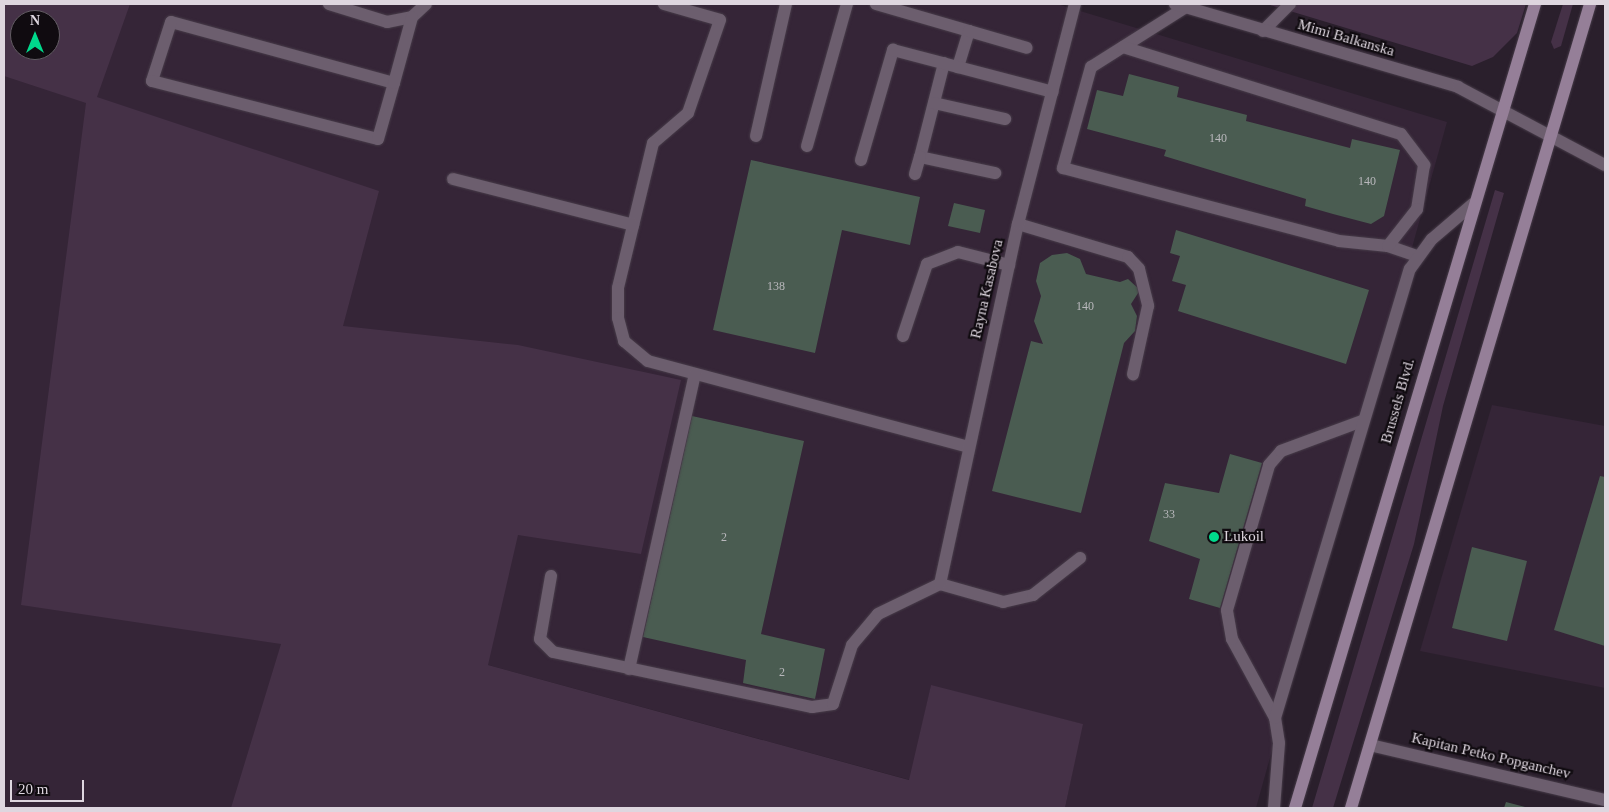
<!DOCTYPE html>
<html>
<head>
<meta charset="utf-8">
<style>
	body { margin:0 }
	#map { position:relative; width:1609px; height:812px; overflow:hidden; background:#2a1f2c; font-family:Georgia,serif }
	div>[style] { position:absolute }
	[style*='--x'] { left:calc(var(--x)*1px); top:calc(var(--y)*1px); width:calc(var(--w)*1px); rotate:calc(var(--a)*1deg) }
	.built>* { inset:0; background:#352537 }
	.green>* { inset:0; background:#453147 }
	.building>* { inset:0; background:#4a5c51 }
	.roads { filter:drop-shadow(0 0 1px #473c49) drop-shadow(0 0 1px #473c49) }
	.service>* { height:12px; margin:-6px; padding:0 6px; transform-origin:6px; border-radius:6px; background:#6c5e6e }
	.minor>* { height:12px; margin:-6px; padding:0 6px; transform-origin:6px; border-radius:6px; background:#6c5e6e }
	.tertiary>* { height:12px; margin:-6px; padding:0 6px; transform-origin:6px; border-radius:6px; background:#6c5e6e }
	.secondary>* { height:12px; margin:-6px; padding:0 6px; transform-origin:6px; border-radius:6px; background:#957f98 }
	.dots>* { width:14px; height:14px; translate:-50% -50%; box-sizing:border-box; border:2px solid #100b10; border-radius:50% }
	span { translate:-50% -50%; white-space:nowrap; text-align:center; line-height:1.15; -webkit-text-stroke:4.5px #100b10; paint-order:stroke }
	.number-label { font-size:12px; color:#b9b8bc }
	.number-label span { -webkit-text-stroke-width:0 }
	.street-label { font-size:15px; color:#ded6df }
	.poi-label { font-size:15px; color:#ded6df }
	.left { translate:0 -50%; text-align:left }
	.frame { position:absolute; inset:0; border:5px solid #ded6df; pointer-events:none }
	.north { position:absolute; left:10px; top:10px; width:50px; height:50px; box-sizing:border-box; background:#100b10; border:1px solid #625c63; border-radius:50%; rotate:0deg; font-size:14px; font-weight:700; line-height:20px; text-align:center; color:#ded6df }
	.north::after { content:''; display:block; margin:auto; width:18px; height:22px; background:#00d98c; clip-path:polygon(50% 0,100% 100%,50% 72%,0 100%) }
	.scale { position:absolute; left:10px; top:780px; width:74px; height:22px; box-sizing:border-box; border:2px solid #ded6df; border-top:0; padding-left:6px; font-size:15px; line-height:18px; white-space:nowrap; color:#ded6df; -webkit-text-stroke:4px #100b10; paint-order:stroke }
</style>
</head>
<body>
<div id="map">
	<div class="built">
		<div style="clip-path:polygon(evenodd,4px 4px,1057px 4px,1447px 122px,1256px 808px,1065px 808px,1082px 724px,931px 686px,910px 780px,488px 665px,449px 808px,4px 808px,4px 4px,20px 20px,50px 20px,50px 50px,20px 50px,20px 20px)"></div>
		<div style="clip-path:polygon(1492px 405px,1605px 426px,1605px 688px,1420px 651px)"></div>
	</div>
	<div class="green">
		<div style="clip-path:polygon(evenodd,4px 4px,130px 4px,97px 97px,379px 191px,343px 326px,518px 345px,681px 380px,641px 554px,518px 535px,488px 665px,909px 780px,931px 685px,1083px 724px,1065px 808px,231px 808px,281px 644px,21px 605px,86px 103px,4px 76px,4px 4px,20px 20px,50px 20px,50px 50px,20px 50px,20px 20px)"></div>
		<div style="clip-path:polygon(1267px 4px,1526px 4px,1517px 33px,1493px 57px,1472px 66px)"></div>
		<div style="clip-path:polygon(1563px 4px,1573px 4px,1561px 46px,1554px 49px,1551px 42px)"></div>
		<div style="clip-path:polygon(1495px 190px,1504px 193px,1443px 406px,1414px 544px,1333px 808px,1312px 808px)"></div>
	</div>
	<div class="building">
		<div style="clip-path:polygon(1129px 74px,1179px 87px,1177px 97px,1247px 115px,1246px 121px,1350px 148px,1352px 139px,1400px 150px,1384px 216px,1371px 224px,1333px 214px,1305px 206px,1306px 199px,1164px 156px,1166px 150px,1087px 129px,1097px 90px,1123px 96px)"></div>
		<div style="clip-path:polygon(751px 160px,920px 197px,910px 245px,842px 230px,815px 353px,713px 330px)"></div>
		<div style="clip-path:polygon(954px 203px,985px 210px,980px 233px,948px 226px)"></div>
		<div style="clip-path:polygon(1176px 230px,1369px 290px,1346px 364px,1178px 311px,1186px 285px,1172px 281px,1180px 256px,1170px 253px)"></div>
		<div style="clip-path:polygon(1067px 253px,1080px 259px,1086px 274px,1120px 282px,1128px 279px,1140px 290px,1131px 304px,1137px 316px,1135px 331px,1124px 343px,1081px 513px,992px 491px,1031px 341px,1043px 344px,1034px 321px,1041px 296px,1036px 281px,1040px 263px,1052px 255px)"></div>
		<div style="clip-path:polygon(692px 416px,804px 441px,761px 634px,825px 649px,815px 699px,743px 683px,746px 660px,643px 637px)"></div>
		<div style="clip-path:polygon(1230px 454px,1262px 463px,1220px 608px,1189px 599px,1200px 559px,1149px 541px,1165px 483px,1219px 493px)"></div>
		<div style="clip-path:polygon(1600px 476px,1605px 477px,1605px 646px,1554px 630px)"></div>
		<div style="clip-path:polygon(1472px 547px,1527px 561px,1507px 641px,1452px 628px)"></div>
		<div style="clip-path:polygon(1506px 802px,1529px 808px,1504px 808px)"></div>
	</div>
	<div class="roads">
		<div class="service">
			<div style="--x:329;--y:4;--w:61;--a:17.2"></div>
			<div style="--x:387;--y:22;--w:25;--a:-11"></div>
			<div style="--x:412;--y:17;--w:19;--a:-43"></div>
			<div style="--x:664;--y:4;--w:58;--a:15.9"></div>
			<div style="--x:720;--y:20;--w:98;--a:109"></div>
			<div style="--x:688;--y:113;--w:46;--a:139.4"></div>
			<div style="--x:653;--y:143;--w:149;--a:103.6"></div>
			<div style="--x:618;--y:288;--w:30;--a:90"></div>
			<div style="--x:618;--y:318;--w:24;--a:75"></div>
			<div style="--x:624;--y:341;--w:31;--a:40"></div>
			<div style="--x:648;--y:361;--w:331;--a:15"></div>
			<div style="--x:876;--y:4;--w:97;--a:16.2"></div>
			<div style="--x:969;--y:31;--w:38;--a:107"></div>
			<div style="--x:1186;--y:7;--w:112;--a:147.7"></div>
			<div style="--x:1091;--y:67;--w:105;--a:105.5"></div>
			<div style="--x:1063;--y:168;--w:285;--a:14.8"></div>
			<div style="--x:1339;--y:241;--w:49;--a:5.8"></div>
			<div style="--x:1388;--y:246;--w:31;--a:19"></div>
			<div style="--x:969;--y:31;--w:60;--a:16.3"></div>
			<div style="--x:1263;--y:31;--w:38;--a:-45"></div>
			<div style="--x:1123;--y:47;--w:291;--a:17.4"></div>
			<div style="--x:1401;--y:134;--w:39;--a:53"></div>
			<div style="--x:1424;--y:165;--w:45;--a:99"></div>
			<div style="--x:1417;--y:209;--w:47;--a:128.1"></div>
			<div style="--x:944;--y:63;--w:97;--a:104.3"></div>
			<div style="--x:920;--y:157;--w:77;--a:12"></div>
			<div style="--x:394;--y:83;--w:231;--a:-164.7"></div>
			<div style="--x:171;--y:22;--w:62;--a:107.9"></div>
			<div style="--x:152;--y:81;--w:233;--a:14.4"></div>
			<div style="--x:378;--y:139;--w:58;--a:-74.1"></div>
			<div style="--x:394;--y:83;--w:68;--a:-74.7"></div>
			<div style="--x:934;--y:103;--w:73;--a:12.7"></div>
			<div style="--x:756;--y:136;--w:135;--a:-77.2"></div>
			<div style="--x:807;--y:146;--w:148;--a:-74.3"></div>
			<div style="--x:861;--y:160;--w:115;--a:-73.8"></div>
			<div style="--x:893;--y:50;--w:165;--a:14.7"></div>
			<div style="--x:915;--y:174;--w:18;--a:-74"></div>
			<div style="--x:453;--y:179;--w:186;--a:14.3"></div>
			<div style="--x:1018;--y:224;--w:115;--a:16.7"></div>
			<div style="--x:1128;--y:257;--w:16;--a:47"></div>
			<div style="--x:1139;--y:269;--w:38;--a:76"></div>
			<div style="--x:1148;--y:306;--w:70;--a:102.4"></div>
			<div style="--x:903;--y:336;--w:76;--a:-71.6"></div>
			<div style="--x:927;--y:264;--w:33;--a:-21"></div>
			<div style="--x:958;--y:252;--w:53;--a:14.3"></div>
			<div style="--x:551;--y:576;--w:64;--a:99.9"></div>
			<div style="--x:540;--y:639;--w:18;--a:45"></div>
			<div style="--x:553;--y:652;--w:265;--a:12"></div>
			<div style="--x:812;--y:707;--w:21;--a:-8"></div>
			<div style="--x:833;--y:704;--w:62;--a:-72.1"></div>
			<div style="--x:852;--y:645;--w:40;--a:-50"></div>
			<div style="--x:878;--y:614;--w:69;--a:-25.8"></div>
			<div style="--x:940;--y:584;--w:66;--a:15.9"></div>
			<div style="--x:1003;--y:602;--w:31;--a:-13"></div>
			<div style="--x:1033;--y:595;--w:60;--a:-38.2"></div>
			<div style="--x:940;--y:584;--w:368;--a:-77.8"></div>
			<div style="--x:1018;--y:224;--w:227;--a:-75.5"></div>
			<div style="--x:629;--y:669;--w:302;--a:-77.4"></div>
			<div style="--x:1275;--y:718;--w:90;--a:-118.6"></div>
			<div style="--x:1232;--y:639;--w:29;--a:-100"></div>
			<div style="--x:1227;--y:610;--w:151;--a:-73.8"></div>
			<div style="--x:1269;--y:465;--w:18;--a:-49"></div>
			<div style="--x:1281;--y:451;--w:86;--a:-20.3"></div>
			<div style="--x:1274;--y:808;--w:65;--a:-85.6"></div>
			<div style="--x:1279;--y:743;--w:25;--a:-99"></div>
			<div style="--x:1275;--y:718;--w:469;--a:-73.3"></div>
			<div style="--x:1410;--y:269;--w:37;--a:-54"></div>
			<div style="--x:1432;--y:239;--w:54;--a:-40.5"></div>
		</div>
		<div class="minor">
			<div style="--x:1370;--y:745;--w:241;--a:13.2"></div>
		</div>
		<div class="tertiary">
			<div style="--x:1175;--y:4;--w:295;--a:16.3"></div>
			<div style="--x:1458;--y:87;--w:166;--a:28"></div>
		</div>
		<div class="secondary">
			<div style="--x:1295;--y:808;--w:839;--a:-73.38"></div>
			<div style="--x:1351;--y:808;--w:839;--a:-73.44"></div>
		</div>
	</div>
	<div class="dots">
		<div style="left:1214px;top:537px;background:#00d98c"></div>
	</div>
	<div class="number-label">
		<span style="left:1218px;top:139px">140</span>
		<span style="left:1367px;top:182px">140</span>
		<span style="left:776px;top:287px">138</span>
		<span style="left:1085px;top:307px">140</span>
		<span style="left:1169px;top:515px">33</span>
		<span style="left:724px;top:538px">2</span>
		<span style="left:782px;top:673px">2</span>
	</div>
	<div class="street-label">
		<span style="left:1346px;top:38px;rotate:16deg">Mimi Balkanska</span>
		<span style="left:987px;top:289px;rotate:-77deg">Rayna Kasabova</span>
		<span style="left:1398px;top:401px;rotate:-74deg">Brussels Blvd.</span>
		<span style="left:1491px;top:756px;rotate:13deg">Kapitan Petko Popganchev</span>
	</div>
	<div class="poi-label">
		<span class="left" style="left:1224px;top:537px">Lukoil</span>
	</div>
	<div class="frame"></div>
	<div class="north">N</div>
	<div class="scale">20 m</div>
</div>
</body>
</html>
